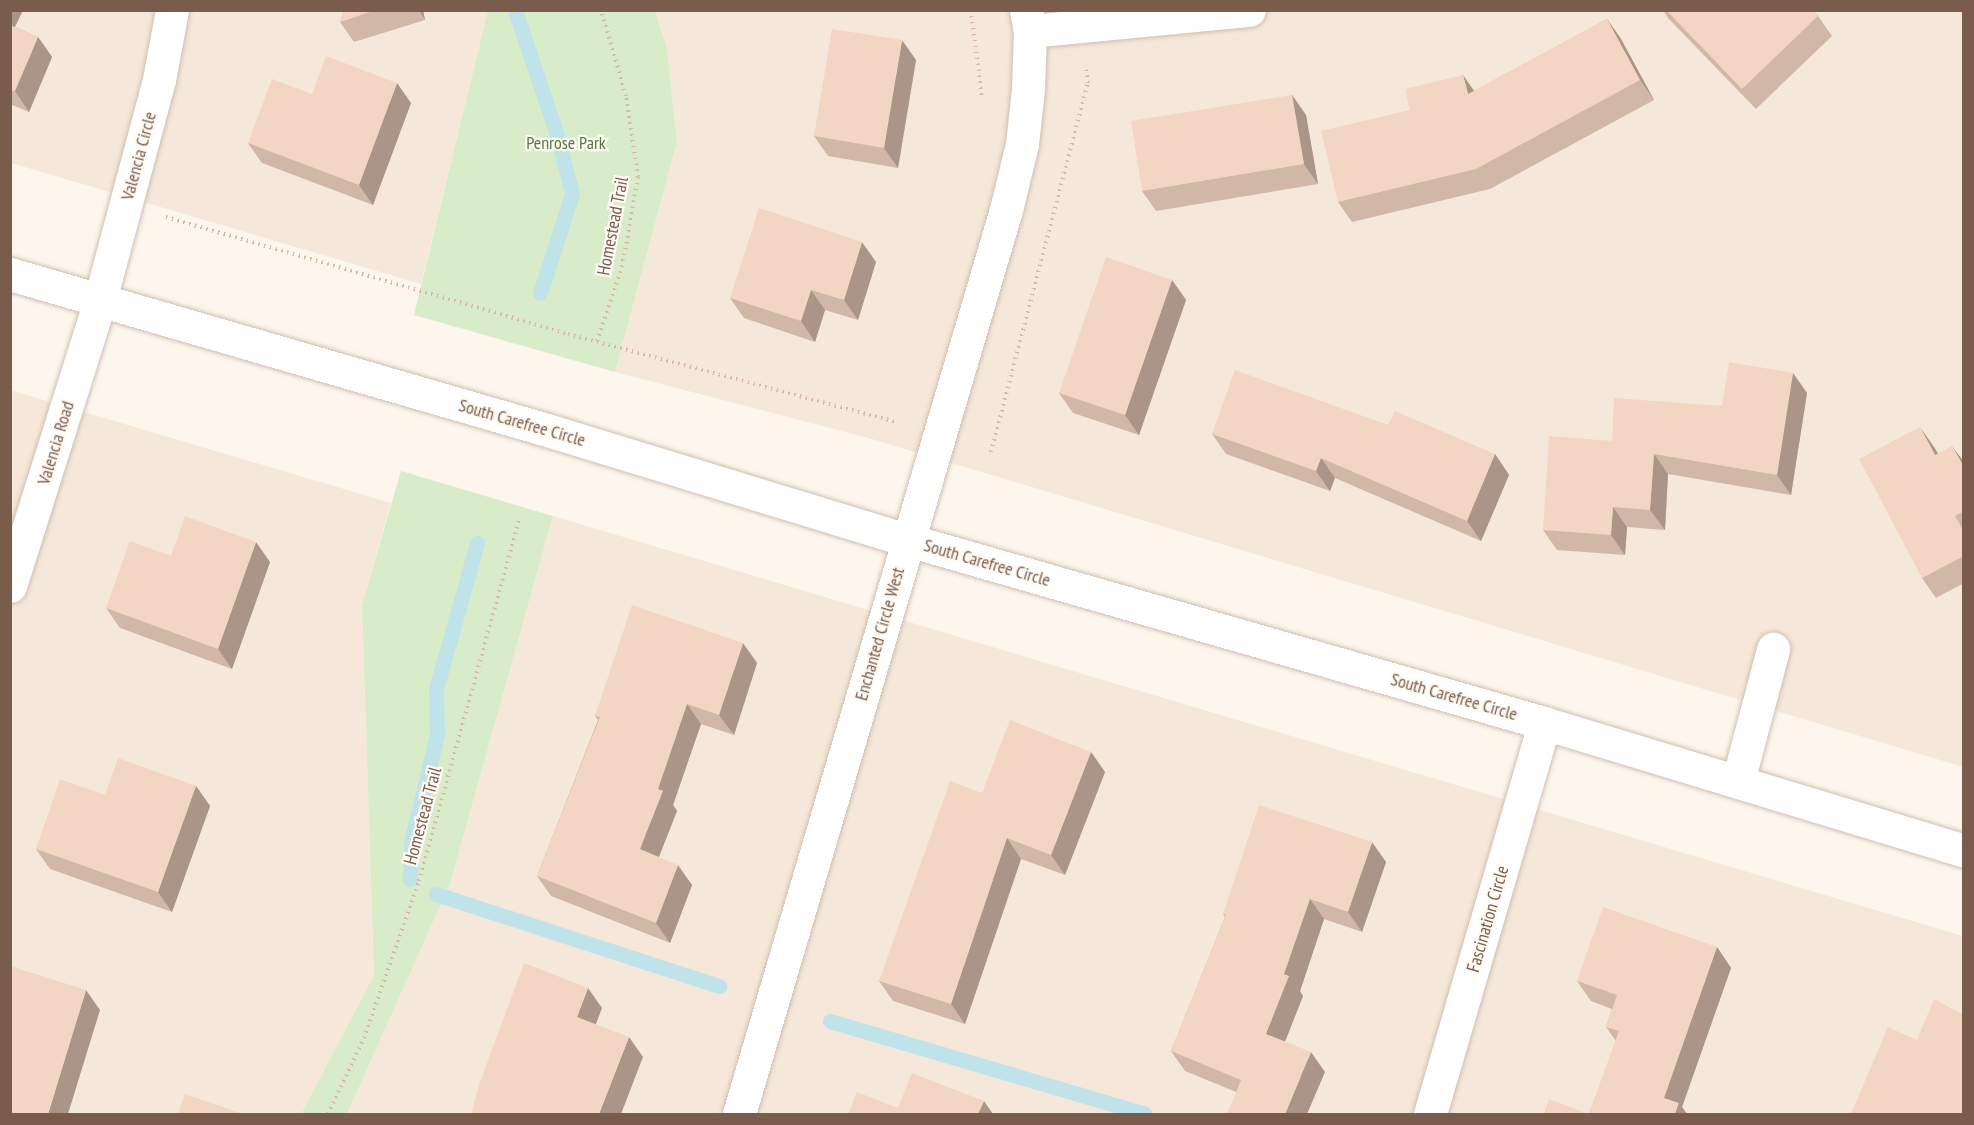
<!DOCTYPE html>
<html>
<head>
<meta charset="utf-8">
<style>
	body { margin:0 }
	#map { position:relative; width:1974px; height:1125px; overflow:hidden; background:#fdf6ec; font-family:"PT Sans Narrow",sans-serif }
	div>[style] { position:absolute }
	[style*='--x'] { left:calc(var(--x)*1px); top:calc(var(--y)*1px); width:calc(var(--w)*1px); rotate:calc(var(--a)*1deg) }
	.residential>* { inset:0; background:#f5e8da }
	.green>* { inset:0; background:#d8ecc9 }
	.stream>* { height:15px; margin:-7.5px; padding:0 7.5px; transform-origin:7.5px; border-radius:7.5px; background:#bfe3e8 }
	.path>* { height:4px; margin-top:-2px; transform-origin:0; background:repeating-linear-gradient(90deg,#d9b8a5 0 1.5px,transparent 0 6px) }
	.roads { filter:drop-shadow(0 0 2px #d1beb0) drop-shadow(0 0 2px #d1beb0) }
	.street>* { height:33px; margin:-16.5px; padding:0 16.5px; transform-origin:16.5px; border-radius:16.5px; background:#fff }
	.secondary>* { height:33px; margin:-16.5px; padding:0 16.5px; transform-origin:16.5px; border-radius:16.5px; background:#fff }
	.wall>* { inset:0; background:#d1b7a8 }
	.shaded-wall>* { inset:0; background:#aa9588 }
	.building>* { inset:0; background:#f3d5c3 }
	span { translate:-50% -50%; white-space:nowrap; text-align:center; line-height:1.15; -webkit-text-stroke:4.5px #fffaf3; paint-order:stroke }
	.park-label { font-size:18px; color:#537a41 }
	.street-label { font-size:18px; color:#7a5c4d }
	.frame { position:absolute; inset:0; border:12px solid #7a5c4d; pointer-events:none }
</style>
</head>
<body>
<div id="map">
	<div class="residential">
		<div style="clip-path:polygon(10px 11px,488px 11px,421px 284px,11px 163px)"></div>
		<div style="clip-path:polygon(655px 11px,1963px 11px,1963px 767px,872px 439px,615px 372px,677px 142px,667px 48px)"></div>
		<div style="clip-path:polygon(10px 390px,391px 503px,362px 605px,374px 975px,301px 1114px,11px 1114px)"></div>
		<div style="clip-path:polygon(553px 516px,1963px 936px,1963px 1114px,347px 1114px,450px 884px)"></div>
	</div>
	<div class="green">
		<div style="clip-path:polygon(488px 10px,655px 11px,667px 48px,677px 142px,615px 372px,414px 315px)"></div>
		<div style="clip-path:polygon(401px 471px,553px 516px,450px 884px,347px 1114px,301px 1114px,374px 975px,362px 605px)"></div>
	</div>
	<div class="stream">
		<div style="--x:515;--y:10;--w:132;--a:71.4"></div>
		<div style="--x:557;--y:135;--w:61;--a:75.7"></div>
		<div style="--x:572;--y:194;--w:104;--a:107.9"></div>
		<div style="--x:410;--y:879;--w:37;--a:-88"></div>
		<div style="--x:411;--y:842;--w:110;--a:-76.3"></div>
		<div style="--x:437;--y:735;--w:46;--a:-91.2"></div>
		<div style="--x:436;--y:689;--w:152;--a:-74.3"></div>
		<div style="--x:436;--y:894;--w:298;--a:18"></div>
		<div style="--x:830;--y:1021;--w:328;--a:16.4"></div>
	</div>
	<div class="path">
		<div style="--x:971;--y:10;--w:90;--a:83"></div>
		<div style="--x:166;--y:217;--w:419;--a:16.2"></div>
		<div style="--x:568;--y:334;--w:341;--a:15"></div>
		<div style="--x:597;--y:341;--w:78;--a:-71.3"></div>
		<div style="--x:622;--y:267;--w:91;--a:-79.9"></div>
		<div style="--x:638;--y:177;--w:82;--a:-98.4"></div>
		<div style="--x:626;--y:96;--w:90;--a:-106.2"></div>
		<div style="--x:991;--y:452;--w:382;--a:-75.3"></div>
		<div style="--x:1088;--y:83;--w:15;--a:-98"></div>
		<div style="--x:328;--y:1114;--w:84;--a:-64.7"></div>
		<div style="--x:364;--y:1038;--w:166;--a:-70.7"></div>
		<div style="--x:419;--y:881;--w:378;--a:-74.5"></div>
	</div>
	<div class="roads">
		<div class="street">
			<div style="--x:1030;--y:31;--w:220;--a:-5.5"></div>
			<div style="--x:10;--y:586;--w:300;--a:-72.5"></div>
			<div style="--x:100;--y:300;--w:228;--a:-75"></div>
			<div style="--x:159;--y:80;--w:71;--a:-79.5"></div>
			<div style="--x:1738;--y:781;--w:137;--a:-75.1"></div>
			<div style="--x:739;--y:1114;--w:943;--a:-73.55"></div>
			<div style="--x:1006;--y:210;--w:68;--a:-76.4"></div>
			<div style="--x:1022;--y:144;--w:55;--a:-83.8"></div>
			<div style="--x:1028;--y:89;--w:58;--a:-88"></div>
			<div style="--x:1030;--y:31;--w:21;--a:-101"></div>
			<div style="--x:1430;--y:1114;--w:407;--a:-73.7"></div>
		</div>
		<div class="secondary">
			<div style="--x:10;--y:274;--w:556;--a:16.19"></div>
			<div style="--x:544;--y:429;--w:381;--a:17"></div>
			<div style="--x:908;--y:540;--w:662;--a:16.05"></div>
			<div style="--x:1544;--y:723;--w:439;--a:16.9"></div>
		</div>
	</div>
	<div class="wall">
		<div style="clip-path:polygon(10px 10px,23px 10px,15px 27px,38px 37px,52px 57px,29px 112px,10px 104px)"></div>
		<div style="clip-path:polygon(344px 10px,423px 10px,425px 20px,354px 42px,340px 22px)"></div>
		<div style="clip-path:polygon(1663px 10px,1813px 10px,1818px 16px,1832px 36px,1756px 109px,1668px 18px)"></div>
		<div style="clip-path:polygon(1607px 19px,1621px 39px,1654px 100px,1490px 189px,1352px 222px,1338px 202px,1410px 110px,1474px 91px)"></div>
		<div style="clip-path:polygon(916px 60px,898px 168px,828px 156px,814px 136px)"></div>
		<div style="clip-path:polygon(312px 94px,411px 103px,373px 205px,262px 163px,248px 143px)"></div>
		<div style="clip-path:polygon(1292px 95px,1306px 115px,1318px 184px,1156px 211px,1142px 191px)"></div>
		<div style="clip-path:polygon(876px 262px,858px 320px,825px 310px,815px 342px,744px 318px,730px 298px)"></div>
		<div style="clip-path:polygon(1172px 280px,1186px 300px,1139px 435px,1073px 413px,1059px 393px)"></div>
		<div style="clip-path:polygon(1793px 373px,1807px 393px,1791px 495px,1668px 474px,1665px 530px,1627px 527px,1625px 555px,1557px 550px,1543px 530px,1722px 406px)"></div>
		<div style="clip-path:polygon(1388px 425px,1495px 454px,1509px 475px,1481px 541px,1335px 478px,1330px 491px,1226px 454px,1212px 434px)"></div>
		<div style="clip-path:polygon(1934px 447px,1938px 453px,1964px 462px,1964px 583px,1936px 598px,1922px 578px)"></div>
		<div style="clip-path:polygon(171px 556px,270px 562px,232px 669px,120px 628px,106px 608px)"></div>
		<div style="clip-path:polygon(757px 663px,734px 735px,701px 724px,673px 805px,677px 811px,659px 857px,692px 885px,670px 943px,551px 896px,537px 876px,598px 720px,595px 716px)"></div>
		<div style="clip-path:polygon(1091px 752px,1105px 772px,1065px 875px,1021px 859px,965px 1024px,893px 1001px,879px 981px,982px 793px)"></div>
		<div style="clip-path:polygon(196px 786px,210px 806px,172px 912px,50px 869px,36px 849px,105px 795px)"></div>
		<div style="clip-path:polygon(1386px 862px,1362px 932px,1324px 919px,1300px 991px,1303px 996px,1285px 1042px,1325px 1072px,1236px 1092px,1185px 1071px,1171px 1051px,1225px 917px,1223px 914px)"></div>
		<div style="clip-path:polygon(1717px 947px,1731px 968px,1682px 1107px,1687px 1114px,1544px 1114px,1589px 1114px,1616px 1041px,1606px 1027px,1612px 1009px,1591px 1001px,1577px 981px)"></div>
	</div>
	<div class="shaded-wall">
		<div style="clip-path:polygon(10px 10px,23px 10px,10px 37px)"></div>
		<div style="clip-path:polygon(419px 10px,423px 10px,425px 20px)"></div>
		<div style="clip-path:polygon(1607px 19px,1621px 39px,1654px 100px,1640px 80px)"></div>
		<div style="clip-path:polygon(38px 37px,52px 57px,29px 112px,15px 91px)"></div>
		<div style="clip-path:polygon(902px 40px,916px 60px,898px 168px,884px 148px)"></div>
		<div style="clip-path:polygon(1463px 75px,1477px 95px,1468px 94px)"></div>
		<div style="clip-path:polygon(397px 83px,411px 103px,373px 205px,359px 185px)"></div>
		<div style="clip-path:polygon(1292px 95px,1306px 115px,1318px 184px,1304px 164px)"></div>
		<div style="clip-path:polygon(862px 242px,876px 262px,858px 320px,844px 300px)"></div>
		<div style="clip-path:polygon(1172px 280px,1186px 300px,1139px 435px,1125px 415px)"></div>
		<div style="clip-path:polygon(811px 290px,825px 310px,815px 342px,801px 321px)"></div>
		<div style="clip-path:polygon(1793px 373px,1807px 393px,1791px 495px,1777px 475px)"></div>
		<div style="clip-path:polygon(1920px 427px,1934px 447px,1949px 475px,1935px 455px)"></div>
		<div style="clip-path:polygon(1952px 446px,1964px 462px,1964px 467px)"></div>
		<div style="clip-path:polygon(1495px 454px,1509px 475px,1481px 541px,1467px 521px)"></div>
		<div style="clip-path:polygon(1654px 454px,1668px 474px,1665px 530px,1650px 510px)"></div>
		<div style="clip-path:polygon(1321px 458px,1335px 478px,1330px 491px,1316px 471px)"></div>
		<div style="clip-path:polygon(1613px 507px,1627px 527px,1625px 555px,1611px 535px)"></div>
		<div style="clip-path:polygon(256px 542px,270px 562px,232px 669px,218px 649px)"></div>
		<div style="clip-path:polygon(743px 643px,757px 663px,734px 735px,719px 715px)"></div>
		<div style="clip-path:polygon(687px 704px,701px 724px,673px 805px,677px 811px,654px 869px,640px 849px,658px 789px)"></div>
		<div style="clip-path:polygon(1091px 752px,1105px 772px,1065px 875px,1051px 855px)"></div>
		<div style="clip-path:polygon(196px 786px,210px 806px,172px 912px,158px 892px)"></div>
		<div style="clip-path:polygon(1007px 838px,1021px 859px,965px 1024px,951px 1004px)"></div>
		<div style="clip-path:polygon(1372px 842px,1386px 862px,1362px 932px,1348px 912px)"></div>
		<div style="clip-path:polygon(678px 865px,692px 885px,670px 943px,656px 923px)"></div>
		<div style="clip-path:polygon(1310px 899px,1324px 919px,1300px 991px,1303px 996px,1280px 1054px,1266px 1034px,1284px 974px)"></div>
		<div style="clip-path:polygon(1717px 947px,1731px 968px,1682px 1107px,1687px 1114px,1675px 1114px,1664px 1098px)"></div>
		<div style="clip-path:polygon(588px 988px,602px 1008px,591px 1037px,577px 1017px)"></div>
		<div style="clip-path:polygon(86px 990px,100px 1010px,68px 1114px,48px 1114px)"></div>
		<div style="clip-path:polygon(629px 1037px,643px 1057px,621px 1114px,599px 1114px)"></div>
		<div style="clip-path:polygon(1311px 1052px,1325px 1072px,1307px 1114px,1285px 1114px)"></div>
		<div style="clip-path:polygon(984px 1101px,993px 1114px,978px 1114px)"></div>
	</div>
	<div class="building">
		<div style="clip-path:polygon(344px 10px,376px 10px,340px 22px)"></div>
		<div style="clip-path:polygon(1666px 10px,1813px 10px,1818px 16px,1742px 89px)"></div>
		<div style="clip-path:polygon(1607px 19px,1640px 80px,1476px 169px,1338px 202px,1321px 131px,1410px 110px,1405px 89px,1463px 75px,1468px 94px)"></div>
		<div style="clip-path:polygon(10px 25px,38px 37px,15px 91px,10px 90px)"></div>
		<div style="clip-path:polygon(832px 29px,902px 40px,884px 148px,814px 136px)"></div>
		<div style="clip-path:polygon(326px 56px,397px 83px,359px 185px,248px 143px,272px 79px,312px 94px)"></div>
		<div style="clip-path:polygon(1292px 95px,1304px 164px,1142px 191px,1131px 121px)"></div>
		<div style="clip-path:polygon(759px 208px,862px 242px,844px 300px,811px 290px,801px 321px,730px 298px)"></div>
		<div style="clip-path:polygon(1106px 257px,1172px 280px,1125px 415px,1059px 393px)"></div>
		<div style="clip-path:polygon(1729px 362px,1793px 373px,1777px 475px,1654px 454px,1650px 510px,1613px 507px,1611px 535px,1543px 530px,1549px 436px,1612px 441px,1614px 398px,1722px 406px)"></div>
		<div style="clip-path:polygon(1235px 370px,1388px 425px,1395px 411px,1495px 454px,1467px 521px,1321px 458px,1316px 471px,1212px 434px)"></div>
		<div style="clip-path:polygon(1920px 427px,1935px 455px,1952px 446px,1964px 467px,1964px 511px,1955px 516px,1964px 532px,1964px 556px,1922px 578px,1859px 459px)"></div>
		<div style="clip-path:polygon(185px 516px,256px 542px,218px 649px,106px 608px,130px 541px,171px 556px)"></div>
		<div style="clip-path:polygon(632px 605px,743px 643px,719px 715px,687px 704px,658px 789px,663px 791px,640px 849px,678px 865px,656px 923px,537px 876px,600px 717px,595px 716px)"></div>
		<div style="clip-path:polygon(1010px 720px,1091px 752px,1051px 855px,1007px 838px,951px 1004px,879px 981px,950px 781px,982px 793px)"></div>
		<div style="clip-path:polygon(118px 758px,196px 786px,158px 892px,36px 849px,60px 779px,105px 795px)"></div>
		<div style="clip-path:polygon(1259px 805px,1372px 842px,1348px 912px,1310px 899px,1284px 974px,1289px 976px,1266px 1034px,1311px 1052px,1285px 1114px,1227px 1114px,1241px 1080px,1171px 1051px,1226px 915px,1223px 914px)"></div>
		<div style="clip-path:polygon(1603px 907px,1717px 947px,1664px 1098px,1679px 1103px,1675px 1114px,1544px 1114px,1549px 1099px,1589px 1114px,1619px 1031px,1606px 1027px,1617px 995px,1577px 981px)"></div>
		<div style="clip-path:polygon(524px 963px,588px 988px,577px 1017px,629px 1037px,599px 1114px,471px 1114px,480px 1082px)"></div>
		<div style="clip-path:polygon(10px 966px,86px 990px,48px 1114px,10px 1114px)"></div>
		<div style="clip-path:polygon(1934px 999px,1964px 1015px,1964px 1114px,1913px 1114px,1908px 1112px,1907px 1114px,1851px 1114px,1888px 1027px,1917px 1040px)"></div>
		<div style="clip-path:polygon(912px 1073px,984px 1101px,978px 1114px,848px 1114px,857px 1092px,898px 1108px)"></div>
		<div style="clip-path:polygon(185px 1094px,243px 1114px,178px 1114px)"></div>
	</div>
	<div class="park-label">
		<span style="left:566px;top:143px">Penrose Park</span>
	</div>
	<div class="street-label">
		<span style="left:139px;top:156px;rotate:-75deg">Valencia Circle</span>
		<span style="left:613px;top:226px;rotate:-79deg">Homestead Trail</span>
		<span style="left:522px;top:423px;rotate:16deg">South Carefree Circle</span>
		<span style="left:56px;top:443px;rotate:-73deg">Valencia Road</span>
		<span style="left:987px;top:563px;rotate:16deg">South Carefree Circle</span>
		<span style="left:880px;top:634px;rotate:-74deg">Enchanted Circle West</span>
		<span style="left:1454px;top:697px;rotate:16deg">South Carefree Circle</span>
		<span style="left:423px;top:816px;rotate:-75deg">Homestead Trail</span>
		<span style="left:1488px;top:919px;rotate:-74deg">Fascination Circle</span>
	</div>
	<div class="frame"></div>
</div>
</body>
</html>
